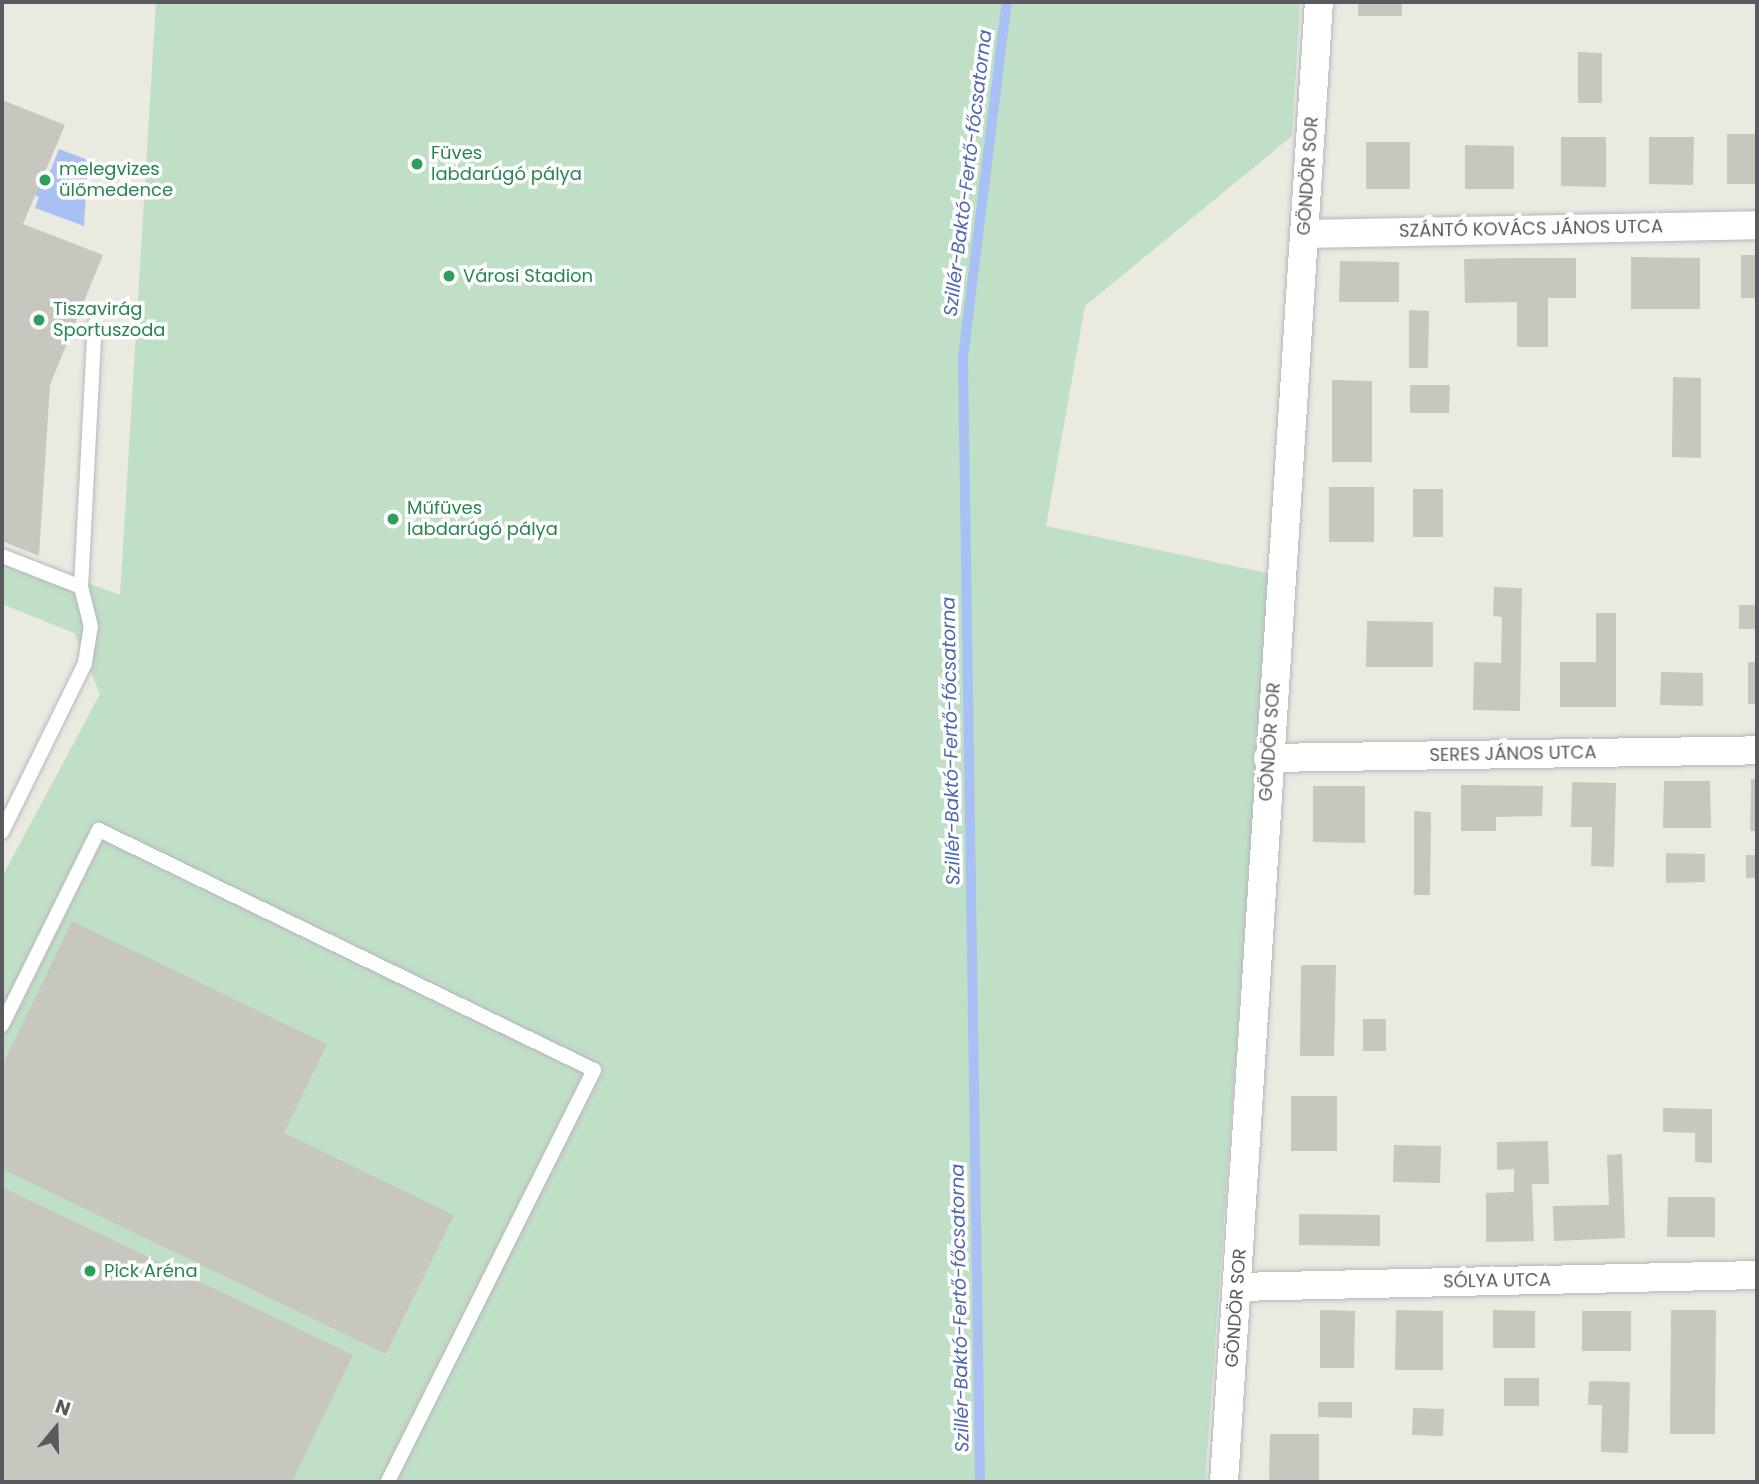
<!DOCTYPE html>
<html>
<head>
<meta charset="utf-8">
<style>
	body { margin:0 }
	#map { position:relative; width:1759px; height:1484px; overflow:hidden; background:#eaeae1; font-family:Poppins,sans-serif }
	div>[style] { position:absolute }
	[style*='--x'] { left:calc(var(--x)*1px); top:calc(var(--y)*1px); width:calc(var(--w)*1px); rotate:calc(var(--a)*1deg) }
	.green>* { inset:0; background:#c0dfc7 }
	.water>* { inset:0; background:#a8c0f3 }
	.stream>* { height:10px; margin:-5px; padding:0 5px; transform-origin:5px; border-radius:5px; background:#a8c0f3 }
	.building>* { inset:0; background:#c7c7c0 }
	.roads { filter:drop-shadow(0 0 2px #b6b7bc) drop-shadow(0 0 2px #b6b7bc) }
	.service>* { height:14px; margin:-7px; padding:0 7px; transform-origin:7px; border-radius:7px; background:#fff }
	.minor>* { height:28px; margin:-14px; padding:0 14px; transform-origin:14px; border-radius:14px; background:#fff }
	.dots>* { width:19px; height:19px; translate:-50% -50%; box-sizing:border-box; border:4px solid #fff; border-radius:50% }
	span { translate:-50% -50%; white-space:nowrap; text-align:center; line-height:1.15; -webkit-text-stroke:7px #fff; paint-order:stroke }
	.leisure-label { font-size:18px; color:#27864d }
	.left { translate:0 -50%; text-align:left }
	.street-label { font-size:18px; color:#595a60 }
	.water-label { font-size:19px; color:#4f67b2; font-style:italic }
	.frame { position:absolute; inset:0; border:4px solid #595a60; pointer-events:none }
	.north { position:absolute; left:21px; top:1393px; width:70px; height:70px; -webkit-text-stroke:5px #fff; paint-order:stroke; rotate:19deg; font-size:19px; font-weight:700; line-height:28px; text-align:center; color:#595a60 }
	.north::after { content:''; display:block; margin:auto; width:24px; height:32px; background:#595a60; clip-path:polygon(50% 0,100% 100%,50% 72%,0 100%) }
</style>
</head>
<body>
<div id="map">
	<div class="green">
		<div style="clip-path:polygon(156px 2px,1300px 2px,1292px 136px,1085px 306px,1046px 526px,1271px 574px,1205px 1482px,2px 1482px,2px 877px,100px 694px,74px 633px,2px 604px,2px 550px,120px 595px)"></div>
	</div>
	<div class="water">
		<div style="clip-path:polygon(21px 135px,40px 175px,48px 177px,59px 149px,88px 160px,84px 226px,35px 208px,39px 197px,33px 194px,28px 205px,2px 195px,2px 182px)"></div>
	</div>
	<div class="stream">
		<div style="--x:980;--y:1482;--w:1124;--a:-90.87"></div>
		<div style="--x:963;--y:358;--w:359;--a:-83"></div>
	</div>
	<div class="building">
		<div style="clip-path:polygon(1358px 2px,1402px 2px,1402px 16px,1358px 16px)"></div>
		<div style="clip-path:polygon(1578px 52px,1602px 53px,1602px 103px,1578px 103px)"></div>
		<div style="clip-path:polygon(2px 100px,65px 125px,23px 224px,103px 255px,50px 385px,39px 556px,2px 541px)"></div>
		<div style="clip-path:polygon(1727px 134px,1757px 134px,1757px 184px,1727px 184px)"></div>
		<div style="clip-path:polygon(1561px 137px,1606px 137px,1606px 187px,1561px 186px)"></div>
		<div style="clip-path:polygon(1649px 137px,1694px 137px,1693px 185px,1649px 184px)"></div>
		<div style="clip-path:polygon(1366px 142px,1410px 142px,1410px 189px,1366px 189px)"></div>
		<div style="clip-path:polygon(1465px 145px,1514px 146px,1514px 189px,1465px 189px)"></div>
		<div style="clip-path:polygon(1741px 255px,1757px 255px,1757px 298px,1741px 298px)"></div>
		<div style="clip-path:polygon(1631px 257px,1700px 258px,1700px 309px,1631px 309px)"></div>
		<div style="clip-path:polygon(1517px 258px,1576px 258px,1576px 298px,1548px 298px,1548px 347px,1517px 347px,1517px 302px,1465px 303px,1464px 259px)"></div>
		<div style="clip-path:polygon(1340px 261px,1399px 262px,1399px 302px,1339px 302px)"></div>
		<div style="clip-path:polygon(1409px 310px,1429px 311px,1428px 368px,1409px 368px)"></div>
		<div style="clip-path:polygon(1673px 377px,1701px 378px,1701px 458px,1672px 457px)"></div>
		<div style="clip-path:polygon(1332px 380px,1372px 381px,1372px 462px,1332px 462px)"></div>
		<div style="clip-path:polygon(1410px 385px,1450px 385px,1449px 413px,1410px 413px)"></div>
		<div style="clip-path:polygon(1329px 487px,1374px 487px,1374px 542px,1329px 542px)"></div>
		<div style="clip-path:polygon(1413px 489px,1443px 489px,1443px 537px,1413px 537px)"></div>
		<div style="clip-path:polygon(1494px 587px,1522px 588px,1520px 711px,1473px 710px,1474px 662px,1501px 663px,1502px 617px,1493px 616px)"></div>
		<div style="clip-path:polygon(1739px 605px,1757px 605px,1757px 629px,1739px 629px)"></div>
		<div style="clip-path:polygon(1596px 613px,1616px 613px,1616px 707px,1560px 707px,1560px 662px,1596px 662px)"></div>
		<div style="clip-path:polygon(1367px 621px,1433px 622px,1433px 667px,1366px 667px)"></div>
		<div style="clip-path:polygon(1748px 662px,1757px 662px,1757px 704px,1748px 704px)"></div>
		<div style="clip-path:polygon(1661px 672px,1703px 673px,1703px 706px,1660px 705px)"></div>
		<div style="clip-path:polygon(1751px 779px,1757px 779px,1757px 831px,1750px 831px)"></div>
		<div style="clip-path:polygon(1664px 781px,1710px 781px,1711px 828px,1663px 828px)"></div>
		<div style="clip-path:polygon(1572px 782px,1616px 783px,1614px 867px,1591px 866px,1592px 827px,1571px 827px)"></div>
		<div style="clip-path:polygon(1461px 785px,1543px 786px,1542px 816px,1496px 817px,1496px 831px,1461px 831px)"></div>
		<div style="clip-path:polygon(1313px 786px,1365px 786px,1365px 843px,1313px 842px)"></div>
		<div style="clip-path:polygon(1414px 811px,1431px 812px,1430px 895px,1414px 895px)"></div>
		<div style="clip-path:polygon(1666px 853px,1705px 854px,1705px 882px,1666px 883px)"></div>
		<div style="clip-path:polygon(1746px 855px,1757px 855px,1757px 878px,1746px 878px)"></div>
		<div style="clip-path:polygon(72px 921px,327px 1044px,284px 1133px,454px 1215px,386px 1354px,2px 1169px,2px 1066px)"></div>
		<div style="clip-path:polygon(1301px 965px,1336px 965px,1334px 1056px,1300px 1056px)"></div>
		<div style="clip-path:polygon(1363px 1019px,1386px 1019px,1386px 1051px,1363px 1051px)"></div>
		<div style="clip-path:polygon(1291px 1096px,1337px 1096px,1337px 1151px,1291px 1151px)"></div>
		<div style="clip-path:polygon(1663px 1108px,1712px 1109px,1712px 1163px,1695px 1162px,1695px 1133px,1663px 1132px)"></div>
		<div style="clip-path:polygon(1548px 1141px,1549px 1184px,1532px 1184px,1534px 1241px,1486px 1242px,1486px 1193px,1514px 1192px,1514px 1169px,1497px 1170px,1497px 1142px)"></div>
		<div style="clip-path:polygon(1394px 1145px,1441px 1146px,1440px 1183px,1393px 1182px)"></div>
		<div style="clip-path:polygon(1622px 1154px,1625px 1238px,1554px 1241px,1553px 1206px,1609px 1205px,1607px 1155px)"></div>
		<div style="clip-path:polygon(2px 1187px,353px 1355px,292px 1482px,2px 1482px)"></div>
		<div style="clip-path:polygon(1668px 1197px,1715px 1197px,1715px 1237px,1667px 1237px)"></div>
		<div style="clip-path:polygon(1299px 1214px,1380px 1215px,1380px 1246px,1299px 1245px)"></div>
		<div style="clip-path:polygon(1320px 1310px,1355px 1311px,1354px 1368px,1320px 1368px)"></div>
		<div style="clip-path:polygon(1396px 1310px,1443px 1311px,1443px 1370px,1395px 1370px)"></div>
		<div style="clip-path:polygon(1493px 1310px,1535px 1311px,1535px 1348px,1493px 1348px)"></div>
		<div style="clip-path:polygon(1671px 1310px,1716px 1310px,1715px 1434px,1670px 1434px)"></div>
		<div style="clip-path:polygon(1582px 1311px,1631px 1311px,1631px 1351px,1582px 1351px)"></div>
		<div style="clip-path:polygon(1504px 1378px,1539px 1378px,1539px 1406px,1504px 1406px)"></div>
		<div style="clip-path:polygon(1589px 1381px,1630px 1382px,1628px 1453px,1601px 1452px,1602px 1405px,1588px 1405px)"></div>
		<div style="clip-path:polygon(1318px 1402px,1352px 1402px,1352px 1418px,1318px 1417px)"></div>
		<div style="clip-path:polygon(1413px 1408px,1444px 1409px,1443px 1436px,1412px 1435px)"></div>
		<div style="clip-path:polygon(1270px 1434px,1319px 1434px,1319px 1482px,1269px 1482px)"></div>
	</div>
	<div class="roads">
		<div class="service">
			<div style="--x:2;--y:556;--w:85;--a:21.4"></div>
			<div style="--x:2;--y:832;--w:188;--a:-63.8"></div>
			<div style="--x:85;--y:663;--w:36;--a:-81"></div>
			<div style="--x:91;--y:627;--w:41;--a:-104"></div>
			<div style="--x:81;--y:587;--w:263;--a:-87"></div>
			<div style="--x:2;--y:1025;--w:218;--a:-63.6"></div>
			<div style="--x:99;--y:830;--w:550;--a:25.87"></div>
			<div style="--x:594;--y:1070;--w:461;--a:116.6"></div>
		</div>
		<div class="minor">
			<div style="--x:1304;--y:234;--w:453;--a:-1.1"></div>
			<div style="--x:1268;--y:758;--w:489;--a:-0.9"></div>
			<div style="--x:1237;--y:1287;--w:520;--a:-1.32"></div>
			<div style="--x:1224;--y:1482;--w:1483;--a:-86.33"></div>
		</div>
	</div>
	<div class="dots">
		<div style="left:417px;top:164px;background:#2e9e5b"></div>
		<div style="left:45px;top:180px;background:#2e9e5b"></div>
		<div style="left:449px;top:276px;background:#2e9e5b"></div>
		<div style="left:39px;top:320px;background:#2e9e5b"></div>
		<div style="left:393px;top:519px;background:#2e9e5b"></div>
		<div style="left:90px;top:1271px;background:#2e9e5b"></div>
	</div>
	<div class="leisure-label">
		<span class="left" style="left:431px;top:164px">Füves<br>labdarúgó pálya</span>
		<span class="left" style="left:59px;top:180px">melegvizes<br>ülőmedence</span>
		<span class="left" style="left:463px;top:276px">Városi Stadion</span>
		<span class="left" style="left:53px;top:320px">Tiszavirág<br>Sportuszoda</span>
		<span class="left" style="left:407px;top:519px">Műfüves<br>labdarúgó pálya</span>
		<span class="left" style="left:104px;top:1271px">Pick Aréna</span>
	</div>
	<div class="street-label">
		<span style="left:1308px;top:176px;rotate:-86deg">GÖNDÖR SOR</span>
		<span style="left:1531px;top:229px;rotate:-1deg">SZÁNTÓ KOVÁCS JÁNOS UTCA</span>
		<span style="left:1270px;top:742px;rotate:-86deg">GÖNDÖR SOR</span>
		<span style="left:1513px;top:754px;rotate:-1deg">SERES JÁNOS UTCA</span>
		<span style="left:1497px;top:1281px;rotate:-1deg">SÓLYA UTCA</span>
		<span style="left:1236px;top:1308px;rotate:-86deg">GÖNDÖR SOR</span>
	</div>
	<div class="water-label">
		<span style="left:968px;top:173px;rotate:-83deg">Szillér-Baktó-Fertő-főcsatorna</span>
		<span style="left:951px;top:741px;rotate:-91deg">Szillér-Baktó-Fertő-főcsatorna</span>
		<span style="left:960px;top:1308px;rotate:-91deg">Szillér-Baktó-Fertő-főcsatorna</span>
	</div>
	<div class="frame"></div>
	<div class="north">N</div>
</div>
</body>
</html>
